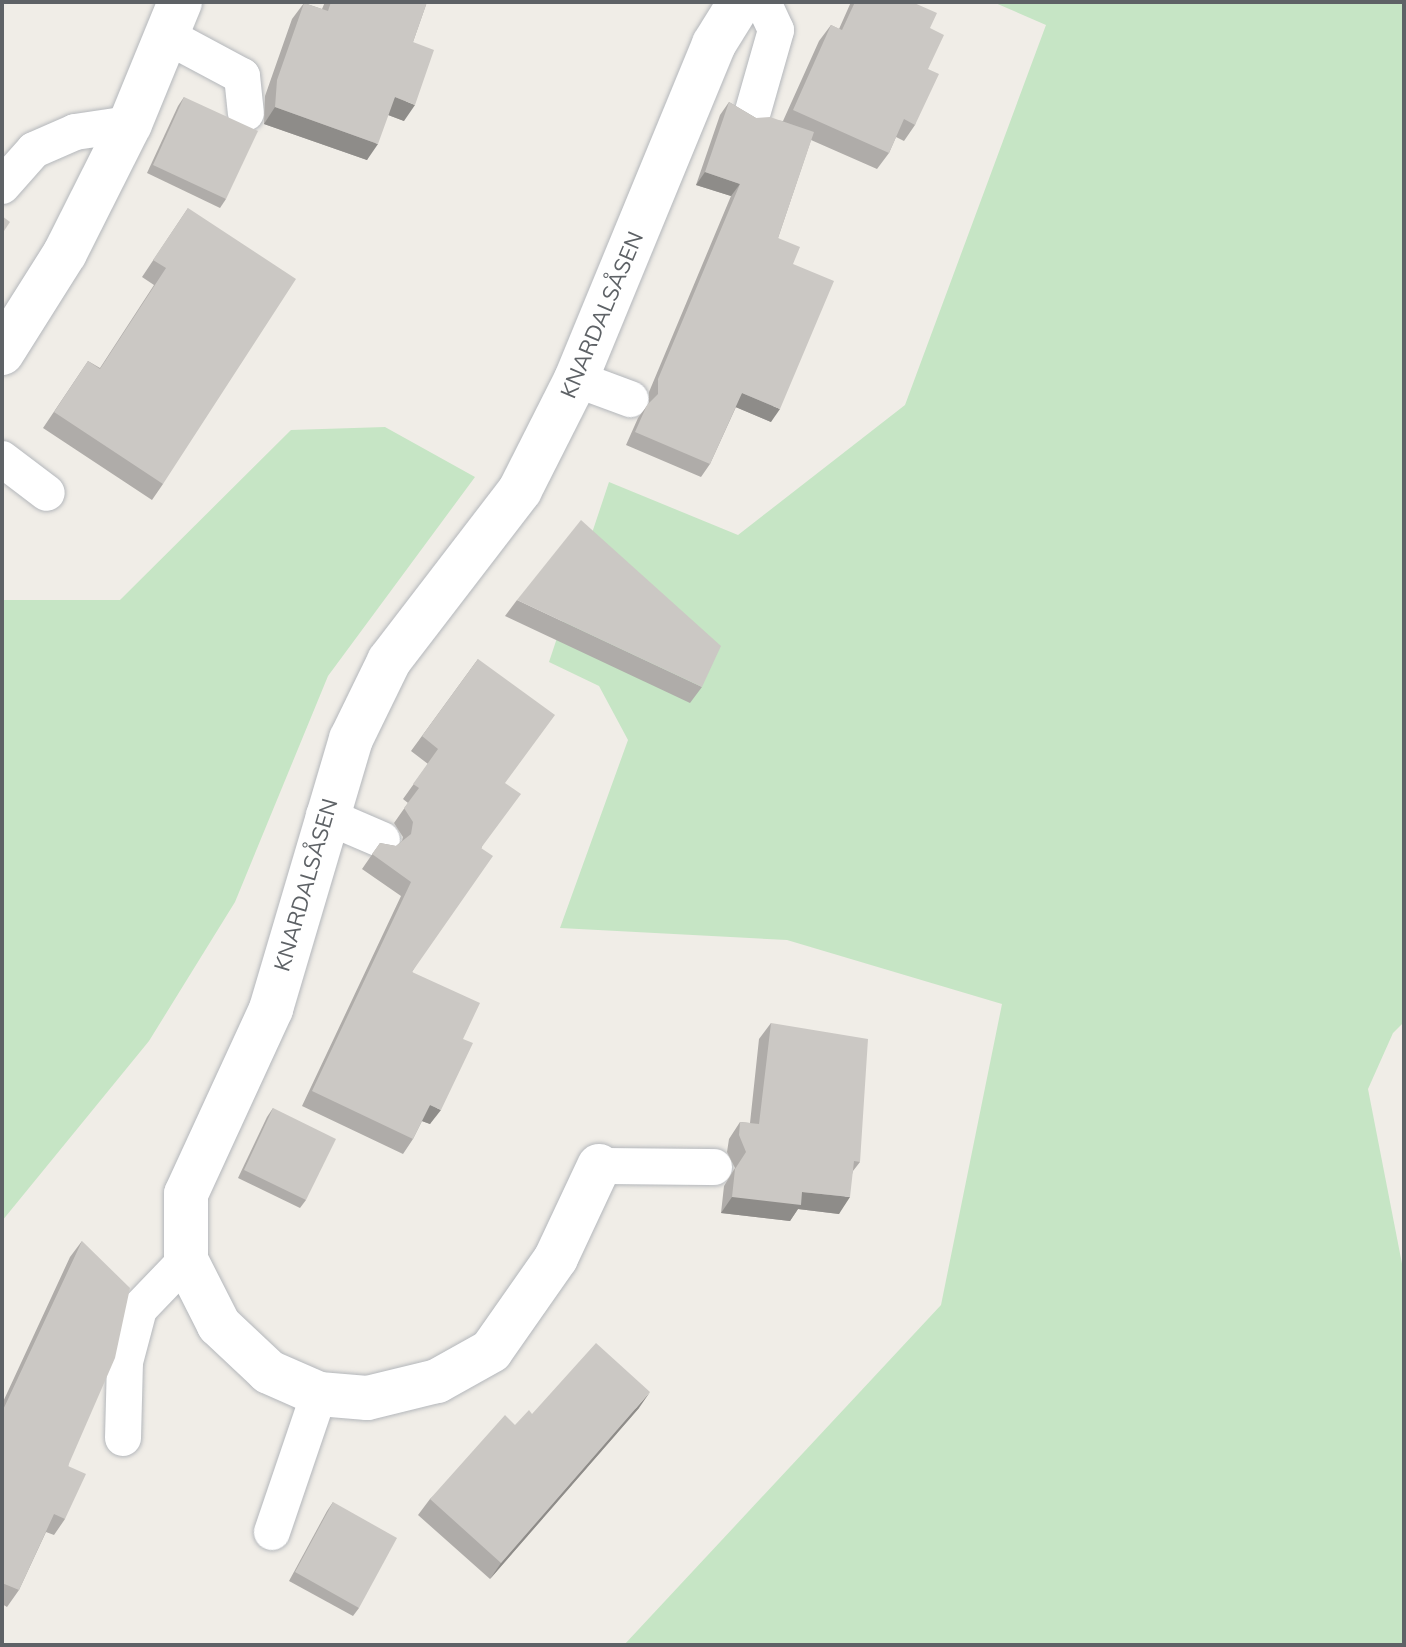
<!DOCTYPE html>
<html>
<head>
<meta charset="utf-8">
<style>
	body { margin:0 }
	#map { position:relative; width:1406px; height:1647px; overflow:hidden; background:#f0ede7; font-family:Mulish,sans-serif }
	div>[style] { position:absolute }
	[style*='--x'] { left:calc(var(--x)*1px); top:calc(var(--y)*1px); width:calc(var(--w)*1px); rotate:calc(var(--a)*1deg) }
	.green>* { inset:0; background:#c6e5c5 }
	.roads { filter:drop-shadow(0 0 2px #b4b7bb) drop-shadow(0 0 2px #b4b7bb) }
	.lane>* { height:36px; margin:-18px; padding:0 18px; transform-origin:18px; border-radius:18px; background:#fff }
	.street>* { height:44px; margin:-22px; padding:0 22px; transform-origin:22px; border-radius:22px; background:#fff }
	.wall>* { inset:0; background:#afaca9 }
	.shaded-wall>* { inset:0; background:#8e8c89 }
	.building>* { inset:0; background:#cbc8c4 }
	span { translate:-50% -50%; white-space:nowrap; text-align:center; line-height:1.15; -webkit-text-stroke:8px #fff; paint-order:stroke }
	.street-label { font-size:22px; color:#5e6266 }
	.frame { position:absolute; inset:0; border:4px solid #5e6266; pointer-events:none }
</style>
</head>
<body>
<div id="map">
	<div class="green">
		<div style="clip-path:polygon(993px 2px,1404px 2px,1404px 1022px,1393px 1033px,1368px 1089px,1404px 1274px,1404px 1645px,624px 1645px,941px 1305px,1002px 1004px,787px 940px,560px 928px,628px 740px,599px 686px,549px 662px,609px 482px,738px 535px,905px 405px,1046px 25px)"></div>
		<div style="clip-path:polygon(385px 427px,475px 477px,328px 676px,235px 902px,149px 1041px,2px 1221px,2px 600px,120px 600px,291px 430px)"></div>
	</div>
	<div class="roads">
		<div class="lane">
			<div style="--x:167;--y:36;--w:85;--a:28.1"></div>
			<div style="--x:242;--y:76;--w:37;--a:84"></div>
			<div style="--x:753;--y:111;--w:84;--a:-74.1"></div>
			<div style="--x:776;--y:30;--w:31;--a:-115"></div>
			<div style="--x:2;--y:186;--w:48;--a:-48.4"></div>
			<div style="--x:34;--y:150;--w:45;--a:-23.7"></div>
			<div style="--x:75;--y:132;--w:56;--a:-8.3"></div>
			<div style="--x:576;--y:379;--w:58;--a:20.3"></div>
			<div style="--x:2;--y:459;--w:56;--a:37.1"></div>
			<div style="--x:324;--y:815;--w:63;--a:23.3"></div>
			<div style="--x:599;--y:1166;--w:115;--a:0.5"></div>
			<div style="--x:123;--y:1438;--w:76;--a:-88.5"></div>
			<div style="--x:125;--y:1362;--w:55;--a:-75.2"></div>
			<div style="--x:139;--y:1309;--w:68;--a:-46.2"></div>
			<div style="--x:272;--y:1532;--w:146;--a:-71.2"></div>
		</div>
		<div class="street">
			<div style="--x:2;--y:353;--w:118;--a:-57.8"></div>
			<div style="--x:65;--y:253;--w:144;--a:-63.3"></div>
			<div style="--x:130;--y:124;--w:132;--a:-67.7"></div>
			<div style="--x:599;--y:1166;--w:102;--a:115.1"></div>
			<div style="--x:556;--y:1258;--w:113;--a:125"></div>
			<div style="--x:491;--y:1351;--w:62;--a:150.9"></div>
			<div style="--x:437;--y:1381;--w:72;--a:166.3"></div>
			<div style="--x:367;--y:1398;--w:48;--a:-175.2"></div>
			<div style="--x:319;--y:1394;--w:55;--a:-156.3"></div>
			<div style="--x:269;--y:1372;--w:69;--a:-136.8"></div>
			<div style="--x:219;--y:1325;--w:73;--a:-116.9"></div>
			<div style="--x:186;--y:1260;--w:66;--a:-90"></div>
			<div style="--x:186;--y:1194;--w:204;--a:-65.3"></div>
			<div style="--x:271;--y:1009;--w:282;--a:-73.5"></div>
			<div style="--x:351;--y:739;--w:87;--a:-64"></div>
			<div style="--x:389;--y:661;--w:215;--a:-52.5"></div>
			<div style="--x:520;--y:490;--w:124;--a:-63.2"></div>
			<div style="--x:576;--y:379;--w:362;--a:-67.6"></div>
			<div style="--x:714;--y:44;--w:49;--a:-58.2"></div>
		</div>
	</div>
	<div class="wall">
		<div style="clip-path:polygon(325px 2px,427px 2px,413px 42px,404px 121px,388px 115px,367px 160px,264px 124px,265px 96px,292px 19px,304px 3px,322px 9px)"></div>
		<div style="clip-path:polygon(851px 2px,912px 2px,930px 28px,928px 69px,915px 125px,904px 141px,896px 137px,889px 153px,877px 169px,811px 140px,778px 238px,793px 264px,771px 422px,736px 407px,710px 464px,701px 477px,626px 445px,638px 418px,649px 403px,649px 392px,731px 196px,696px 185px,720px 115px,729px 102px,756px 118px,783px 121px,819px 41px,831px 25px,839px 29px)"></div>
		<div style="clip-path:polygon(184px 97px,226px 199px,220px 208px,147px 173px,178px 106px)"></div>
		<div style="clip-path:polygon(188px 208px,163px 484px,152px 500px,43px 428px,88px 361px,100px 368px,154px 285px,142px 277px)"></div>
		<div style="clip-path:polygon(517px 600px,702px 687px,690px 703px,505px 616px)"></div>
		<div style="clip-path:polygon(478px 659px,505px 783px,481px 849px,412px 972px,463px 1039px,430px 1124px,422px 1121px,413px 1139px,403px 1154px,302px 1106px,401px 896px,362px 869px,380px 843px,396px 846px,402px 841px,403px 837px,394px 823px,408px 803px,403px 799px,428px 764px,411px 751px)"></div>
		<div style="clip-path:polygon(771px 1023px,860px 1162px,853px 1171px,839px 1214px,798px 1209px,790px 1221px,721px 1213px,724px 1186px,735px 1168px,727px 1152px,729px 1139px,740px 1122px,750px 1123px,759px 1039px)"></div>
		<div style="clip-path:polygon(273px 1108px,306px 1200px,300px 1208px,238px 1178px,267px 1117px)"></div>
		<div style="clip-path:polygon(82px 1241px,65px 1519px,54px 1535px,46px 1532px,19px 1590px,7px 1607px,2px 1604px,2px 1404px,70px 1257px)"></div>
		<div style="clip-path:polygon(639px 1408px,490px 1579px,418px 1515px,430px 1499px,515px 1425px)"></div>
		<div style="clip-path:polygon(333px 1502px,359px 1608px,353px 1616px,289px 1581px,327px 1511px)"></div>
	</div>
	<div class="shaded-wall">
		<div style="clip-path:polygon(395px 97px,415px 105px,404px 121px,383px 113px)"></div>
		<div style="clip-path:polygon(275px 107px,378px 144px,367px 160px,264px 124px)"></div>
		<div style="clip-path:polygon(705px 172px,740px 184px,731px 196px,696px 185px)"></div>
		<div style="clip-path:polygon(742px 393px,780px 409px,771px 422px,733px 406px)"></div>
		<div style="clip-path:polygon(430px 1105px,441px 1110px,430px 1124px,419px 1120px)"></div>
		<div style="clip-path:polygon(802px 1192px,850px 1197px,839px 1214px,798px 1209px,790px 1221px,721px 1213px,732px 1197px)"></div>
		<div style="clip-path:polygon(650px 1392px,639px 1408px,490px 1579px,501px 1563px)"></div>
	</div>
	<div class="building">
		<div style="clip-path:polygon(331px 2px,427px 2px,413px 42px,434px 50px,415px 105px,395px 97px,378px 144px,275px 107px,277px 80px,304px 3px,328px 11px)"></div>
		<div style="clip-path:polygon(855px 2px,912px 2px,937px 13px,930px 28px,944px 35px,928px 69px,939px 74px,915px 125px,904px 119px,889px 153px,793px 110px,831px 25px,842px 30px)"></div>
		<div style="clip-path:polygon(184px 97px,258px 131px,226px 199px,153px 165px)"></div>
		<div style="clip-path:polygon(729px 102px,756px 118px,770px 117px,814px 132px,778px 238px,800px 247px,793px 264px,834px 281px,780px 409px,742px 393px,710px 464px,635px 432px,647px 405px,658px 394px,658px 379px,740px 184px,705px 172px)"></div>
		<div style="clip-path:polygon(188px 208px,296px 279px,163px 484px,54px 412px,88px 361px,100px 369px,166px 268px,153px 260px)"></div>
		<div style="clip-path:polygon(2px 216px,10px 222px,2px 234px)"></div>
		<div style="clip-path:polygon(581px 520px,721px 646px,702px 687px,517px 600px)"></div>
		<div style="clip-path:polygon(478px 659px,555px 715px,505px 783px,521px 794px,481px 848px,493px 856px,412px 972px,480px 1003px,463px 1039px,473px 1043px,441px 1110px,430px 1105px,413px 1139px,312px 1091px,411px 882px,372px 854px,380px 843px,396px 846px,411px 834px,413px 822px,404px 808px,419px 788px,413px 784px,438px 749px,422px 736px)"></div>
		<div style="clip-path:polygon(771px 1023px,868px 1039px,860px 1162px,854px 1161px,850px 1197px,802px 1192px,801px 1205px,732px 1197px,735px 1169px,746px 1152px,739px 1135px,740px 1122px,759px 1124px)"></div>
		<div style="clip-path:polygon(273px 1108px,336px 1139px,306px 1200px,244px 1170px)"></div>
		<div style="clip-path:polygon(82px 1241px,130px 1288px,115px 1358px,68px 1466px,86px 1474px,65px 1519px,54px 1514px,19px 1590px,2px 1583px,2px 1412px)"></div>
		<div style="clip-path:polygon(596px 1343px,650px 1392px,501px 1563px,430px 1499px,505px 1415px,515px 1425px,529px 1410px,532px 1414px)"></div>
		<div style="clip-path:polygon(333px 1502px,397px 1538px,359px 1608px,295px 1572px)"></div>
	</div>
	<div class="street-label">
		<span style="left:602px;top:315px;rotate:-67deg">KNARDALSÅSEN</span>
		<span style="left:306px;top:885px;rotate:-74deg">KNARDALSÅSEN</span>
	</div>
	<div class="frame"></div>
</div>
</body>
</html>
